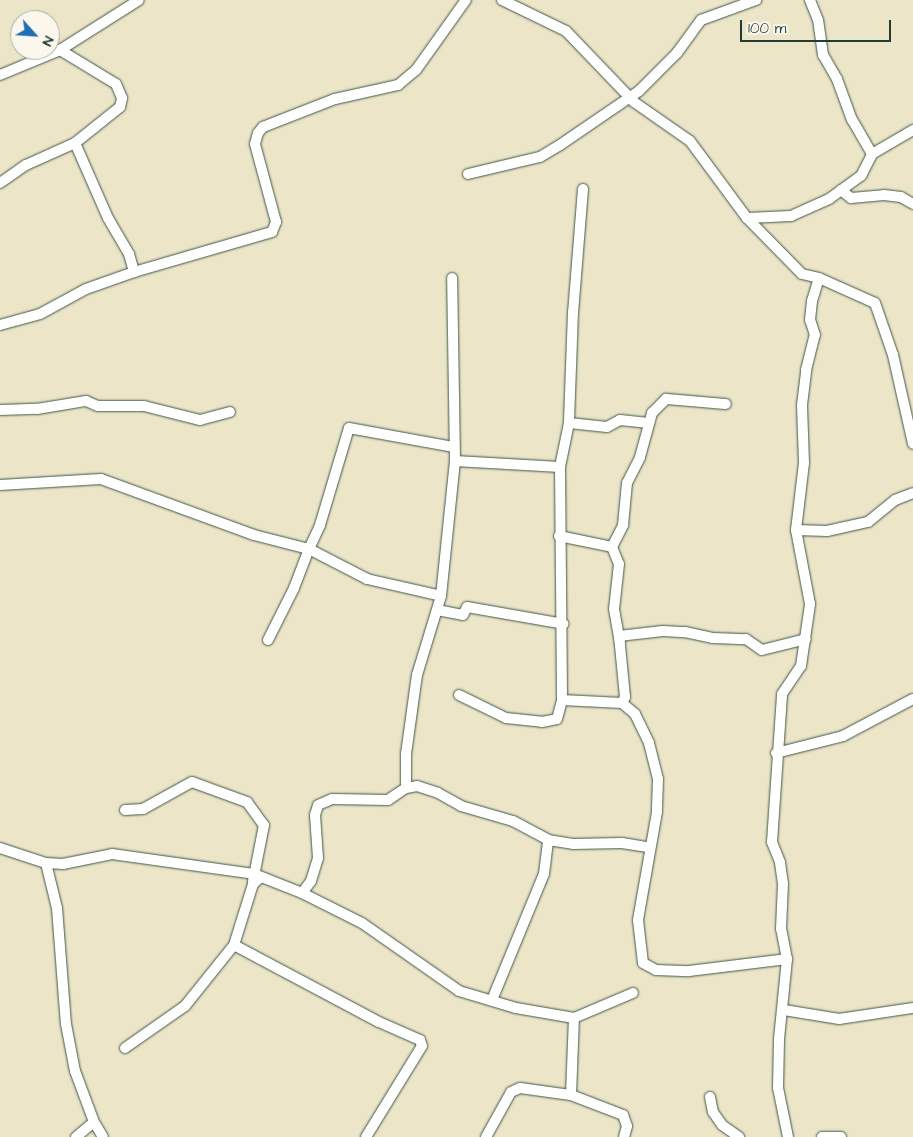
<!DOCTYPE html>
<html>
<head>
<meta charset="utf-8">
<style>
	body { margin:0 }
	#map { position:relative; width:913px; height:1137px; overflow:hidden; background:#ece5c7; font-family:"Architects Daughter",sans-serif }
	div>[style] { position:absolute }
	[style*='--x'] { left:calc(var(--x)*1px); top:calc(var(--y)*1px); width:calc(var(--w)*1px); rotate:calc(var(--a)*1deg) }
	.roads { filter:drop-shadow(0 0 1px #3e564a) drop-shadow(0 0 1px #3e564a) }
	.street>* { height:10px; margin:-5px; padding:0 5px; transform-origin:5px; border-radius:5px; background:#fff }
	span { translate:-50% -50%; white-space:nowrap; text-align:center; line-height:1.15; -webkit-text-stroke:4px #fbf7ec; paint-order:stroke }
	.north { position:absolute; left:10px; top:10px; width:50px; height:50px; box-sizing:border-box; background:#fbf7ec; border:1px solid #a3ada2; border-radius:50%; rotate:116deg; font-size:14px; font-weight:700; line-height:20px; text-align:center; color:#1f3d34 }
	.north::after { content:''; display:block; margin:auto; width:18px; height:22px; background:#1f6fb2; clip-path:polygon(50% 0,100% 100%,50% 72%,0 100%) }
	.scale { position:absolute; left:740px; top:20px; width:151px; height:22px; box-sizing:border-box; border:2px solid #1f3d34; border-top:0; padding-left:6px; font-size:15px; line-height:18px; white-space:nowrap; color:#1f3d34; -webkit-text-stroke:4px #fbf7ec; paint-order:stroke }
</style>
</head>
<body>
<div id="map">
	<div class="roads">
		<div class="street">
			<div style="--x:502;--y:0;--w:71;--a:25.8"></div>
			<div style="--x:566;--y:31;--w:98;--a:46.2"></div>
			<div style="--x:634;--y:102;--w:68;--a:34.9"></div>
			<div style="--x:690;--y:141;--w:96;--a:53.5"></div>
			<div style="--x:747;--y:218;--w:78;--a:45.5"></div>
			<div style="--x:802;--y:274;--w:17;--a:13"></div>
			<div style="--x:819;--y:278;--w:61;--a:24.1"></div>
			<div style="--x:875;--y:303;--w:55;--a:70.9"></div>
			<div style="--x:893;--y:355;--w:91;--a:77.3"></div>
			<div style="--x:0;--y:75;--w:65;--a:-22.6"></div>
			<div style="--x:60;--y:50;--w:93;--a:-32.3"></div>
			<div style="--x:75;--y:143;--w:82;--a:66.3"></div>
			<div style="--x:108;--y:218;--w:42;--a:59.7"></div>
			<div style="--x:129;--y:254;--w:19;--a:74"></div>
			<div style="--x:872;--y:154;--w:48;--a:-30.3"></div>
			<div style="--x:468;--y:174;--w:74;--a:-13.3"></div>
			<div style="--x:540;--y:157;--w:23;--a:-31"></div>
			<div style="--x:560;--y:145;--w:96;--a:-34.4"></div>
			<div style="--x:639;--y:91;--w:54;--a:-45"></div>
			<div style="--x:677;--y:53;--w:41;--a:-54"></div>
			<div style="--x:701;--y:20;--w:59;--a:-20"></div>
			<div style="--x:0;--y:183;--w:32;--a:-35"></div>
			<div style="--x:26;--y:165;--w:54;--a:-24.2"></div>
			<div style="--x:75;--y:143;--w:58;--a:-38.7"></div>
			<div style="--x:120;--y:107;--w:9;--a:-77"></div>
			<div style="--x:122;--y:98;--w:15;--a:-113"></div>
			<div style="--x:116;--y:84;--w:66;--a:-148.7"></div>
			<div style="--x:583;--y:189;--w:123;--a:94.6"></div>
			<div style="--x:573;--y:312;--w:111;--a:92.1"></div>
			<div style="--x:569;--y:423;--w:45;--a:101.6"></div>
			<div style="--x:560;--y:467;--w:233;--a:89.5"></div>
			<div style="--x:562;--y:700;--w:60;--a:2.9"></div>
			<div style="--x:622;--y:703;--w:7;--a:-63"></div>
			<div style="--x:625;--y:697;--w:61;--a:-95.6"></div>
			<div style="--x:619;--y:636;--w:44;--a:-6.5"></div>
			<div style="--x:663;--y:631;--w:22;--a:3"></div>
			<div style="--x:685;--y:632;--w:29;--a:12"></div>
			<div style="--x:713;--y:638;--w:33;--a:2"></div>
			<div style="--x:746;--y:639;--w:19;--a:35"></div>
			<div style="--x:762;--y:650;--w:45;--a:-14"></div>
			<div style="--x:841;--y:190;--w:13;--a:39"></div>
			<div style="--x:851;--y:198;--w:33;--a:-5"></div>
			<div style="--x:884;--y:195;--w:17;--a:7"></div>
			<div style="--x:901;--y:197;--w:14;--a:30"></div>
			<div style="--x:747;--y:218;--w:44;--a:-2.6"></div>
			<div style="--x:791;--y:216;--w:42;--a:-24.1"></div>
			<div style="--x:829;--y:199;--w:39;--a:-36"></div>
			<div style="--x:861;--y:176;--w:25;--a:-63"></div>
			<div style="--x:872;--y:154;--w:39;--a:-120"></div>
			<div style="--x:852;--y:120;--w:44;--a:-110.1"></div>
			<div style="--x:837;--y:79;--w:28;--a:-120"></div>
			<div style="--x:823;--y:55;--w:35;--a:-98"></div>
			<div style="--x:818;--y:20;--w:22;--a:-112"></div>
			<div style="--x:0;--y:325;--w:41;--a:-15.4"></div>
			<div style="--x:40;--y:314;--w:52;--a:-28.5"></div>
			<div style="--x:86;--y:289;--w:51;--a:-19.5"></div>
			<div style="--x:134;--y:272;--w:144;--a:-16.2"></div>
			<div style="--x:272;--y:232;--w:11;--a:-68"></div>
			<div style="--x:276;--y:222;--w:81;--a:-105.1"></div>
			<div style="--x:255;--y:144;--w:11;--a:-75"></div>
			<div style="--x:258;--y:133;--w:8;--a:-50"></div>
			<div style="--x:263;--y:127;--w:77;--a:-21.3"></div>
			<div style="--x:335;--y:99;--w:65;--a:-12.5"></div>
			<div style="--x:398;--y:85;--w:23;--a:-40"></div>
			<div style="--x:416;--y:70;--w:86;--a:-54.5"></div>
			<div style="--x:0;--y:410;--w:37;--a:-2"></div>
			<div style="--x:37;--y:409;--w:50;--a:-9.3"></div>
			<div style="--x:86;--y:401;--w:13;--a:23"></div>
			<div style="--x:98;--y:406;--w:46;--a:0"></div>
			<div style="--x:144;--y:406;--w:58;--a:14"></div>
			<div style="--x:200;--y:420;--w:31;--a:-15"></div>
			<div style="--x:569;--y:423;--w:38;--a:6"></div>
			<div style="--x:607;--y:427;--w:15;--a:-28"></div>
			<div style="--x:620;--y:420;--w:29;--a:6"></div>
			<div style="--x:455;--y:461;--w:105;--a:3.3"></div>
			<div style="--x:0;--y:485;--w:101;--a:-3.4"></div>
			<div style="--x:101;--y:479;--w:163;--a:20.1"></div>
			<div style="--x:254;--y:535;--w:57;--a:14.3"></div>
			<div style="--x:309;--y:549;--w:26;--a:-65"></div>
			<div style="--x:320;--y:525;--w:101;--a:-73.4"></div>
			<div style="--x:349;--y:428;--w:107;--a:10.3"></div>
			<div style="--x:796;--y:530;--w:31;--a:2"></div>
			<div style="--x:827;--y:531;--w:42;--a:-12.4"></div>
			<div style="--x:868;--y:522;--w:35;--a:-39"></div>
			<div style="--x:895;--y:500;--w:19;--a:-21"></div>
			<div style="--x:559;--y:536;--w:54;--a:11.7"></div>
			<div style="--x:612;--y:547;--w:18;--a:68"></div>
			<div style="--x:619;--y:564;--w:45;--a:96.3"></div>
			<div style="--x:614;--y:609;--w:34;--a:80"></div>
			<div style="--x:612;--y:547;--w:25;--a:-63"></div>
			<div style="--x:623;--y:525;--w:42;--a:-84.6"></div>
			<div style="--x:627;--y:483;--w:29;--a:-63"></div>
			<div style="--x:640;--y:457;--w:46;--a:-74.7"></div>
			<div style="--x:652;--y:413;--w:20;--a:-45"></div>
			<div style="--x:666;--y:399;--w:60;--a:4.8"></div>
			<div style="--x:437;--y:610;--w:26;--a:11"></div>
			<div style="--x:463;--y:615;--w:9;--a:-63"></div>
			<div style="--x:467;--y:607;--w:98;--a:9.9"></div>
			<div style="--x:268;--y:640;--w:58;--a:-63.4"></div>
			<div style="--x:294;--y:588;--w:42;--a:-69"></div>
			<div style="--x:309;--y:549;--w:65;--a:27.3"></div>
			<div style="--x:367;--y:579;--w:76;--a:12.9"></div>
			<div style="--x:459;--y:695;--w:52;--a:26.1"></div>
			<div style="--x:506;--y:718;--w:36;--a:6"></div>
			<div style="--x:542;--y:722;--w:15;--a:-11"></div>
			<div style="--x:557;--y:719;--w:20;--a:-75"></div>
			<div style="--x:622;--y:703;--w:17;--a:40"></div>
			<div style="--x:635;--y:714;--w:32;--a:64"></div>
			<div style="--x:649;--y:743;--w:37;--a:76"></div>
			<div style="--x:658;--y:779;--w:33;--a:92"></div>
			<div style="--x:657;--y:812;--w:110;--a:100"></div>
			<div style="--x:638;--y:920;--w:43;--a:83.4"></div>
			<div style="--x:643;--y:963;--w:15;--a:28"></div>
			<div style="--x:656;--y:970;--w:33;--a:2"></div>
			<div style="--x:689;--y:971;--w:99;--a:-7"></div>
			<div style="--x:776;--y:753;--w:69;--a:-14.2"></div>
			<div style="--x:843;--y:736;--w:79;--a:-27.9"></div>
			<div style="--x:406;--y:788;--w:11;--a:-10"></div>
			<div style="--x:417;--y:786;--w:22;--a:18"></div>
			<div style="--x:438;--y:793;--w:26;--a:29"></div>
			<div style="--x:461;--y:806;--w:54;--a:16.1"></div>
			<div style="--x:513;--y:821;--w:40;--a:28"></div>
			<div style="--x:125;--y:810;--w:18;--a:-3"></div>
			<div style="--x:143;--y:809;--w:56;--a:-28.9"></div>
			<div style="--x:192;--y:782;--w:59;--a:20"></div>
			<div style="--x:247;--y:802;--w:29;--a:54"></div>
			<div style="--x:264;--y:825;--w:57;--a:101.1"></div>
			<div style="--x:0;--y:848;--w:48;--a:18.1"></div>
			<div style="--x:46;--y:863;--w:17;--a:3"></div>
			<div style="--x:63;--y:864;--w:50;--a:-11.5"></div>
			<div style="--x:112;--y:854;--w:143;--a:8"></div>
			<div style="--x:254;--y:874;--w:52;--a:21.6"></div>
			<div style="--x:302;--y:893;--w:67;--a:26.6"></div>
			<div style="--x:362;--y:923;--w:118;--a:35"></div>
			<div style="--x:459;--y:991;--w:59;--a:16.6"></div>
			<div style="--x:516;--y:1008;--w:59;--a:9.8"></div>
			<div style="--x:574;--y:1018;--w:64;--a:-23"></div>
			<div style="--x:46;--y:863;--w:46;--a:76.3"></div>
			<div style="--x:57;--y:908;--w:116;--a:85.6"></div>
			<div style="--x:66;--y:1024;--w:48;--a:79.2"></div>
			<div style="--x:75;--y:1071;--w:54;--a:69.6"></div>
			<div style="--x:94;--y:1122;--w:17;--a:59"></div>
			<div style="--x:302;--y:893;--w:15;--a:-53"></div>
			<div style="--x:311;--y:881;--w:24;--a:-73"></div>
			<div style="--x:318;--y:858;--w:43;--a:-94"></div>
			<div style="--x:315;--y:815;--w:10;--a:-73"></div>
			<div style="--x:318;--y:805;--w:15;--a:-23"></div>
			<div style="--x:332;--y:799;--w:56;--a:1"></div>
			<div style="--x:388;--y:800;--w:22;--a:-34"></div>
			<div style="--x:406;--y:788;--w:34;--a:-90"></div>
			<div style="--x:406;--y:754;--w:80;--a:-82.1"></div>
			<div style="--x:417;--y:675;--w:83;--a:-73.1"></div>
			<div style="--x:441;--y:596;--w:136;--a:-84.1"></div>
			<div style="--x:455;--y:461;--w:183;--a:-90.9"></div>
			<div style="--x:234;--y:945;--w:164;--a:28"></div>
			<div style="--x:379;--y:1022;--w:45;--a:23.7"></div>
			<div style="--x:420;--y:1040;--w:6;--a:72"></div>
			<div style="--x:422;--y:1046;--w:107;--a:121.6"></div>
			<div style="--x:492;--y:1000;--w:136;--a:-67.6"></div>
			<div style="--x:544;--y:874;--w:34;--a:-83"></div>
			<div style="--x:548;--y:840;--w:25;--a:9"></div>
			<div style="--x:573;--y:844;--w:49;--a:-1.2"></div>
			<div style="--x:622;--y:843;--w:26;--a:9"></div>
			<div style="--x:784;--y:1010;--w:56;--a:9.3"></div>
			<div style="--x:839;--y:1019;--w:75;--a:-8.5"></div>
			<div style="--x:125;--y:1048;--w:73;--a:-35"></div>
			<div style="--x:185;--y:1006;--w:78;--a:-51.2"></div>
			<div style="--x:234;--y:945;--w:64;--a:-72.7"></div>
			<div style="--x:253;--y:884;--w:9;--a:-41"></div>
			<div style="--x:571;--y:1095;--w:77;--a:-87.8"></div>
			<div style="--x:710;--y:1097;--w:15;--a:79"></div>
			<div style="--x:713;--y:1112;--w:16;--a:55"></div>
			<div style="--x:722;--y:1125;--w:21;--a:35"></div>
			<div style="--x:76;--y:1137;--w:23;--a:-40"></div>
			<div style="--x:486;--y:1137;--w:51;--a:-60.9"></div>
			<div style="--x:511;--y:1092;--w:10;--a:-24"></div>
			<div style="--x:520;--y:1088;--w:51;--a:7.8"></div>
			<div style="--x:571;--y:1095;--w:56;--a:21"></div>
			<div style="--x:623;--y:1115;--w:12;--a:70"></div>
			<div style="--x:627;--y:1126;--w:11;--a:105"></div>
			<div style="--x:788;--y:1137;--w:50;--a:-101.5"></div>
			<div style="--x:778;--y:1088;--w:49;--a:-88.8"></div>
			<div style="--x:779;--y:1039;--w:80;--a:-84.3"></div>
			<div style="--x:787;--y:959;--w:31;--a:-101"></div>
			<div style="--x:781;--y:929;--w:45;--a:-87.5"></div>
			<div style="--x:783;--y:884;--w:22;--a:-98"></div>
			<div style="--x:780;--y:862;--w:22;--a:-112"></div>
			<div style="--x:772;--y:842;--w:148;--a:-86.1"></div>
			<div style="--x:782;--y:694;--w:34;--a:-56"></div>
			<div style="--x:801;--y:666;--w:63;--a:-81.7"></div>
			<div style="--x:810;--y:604;--w:75;--a:-100.7"></div>
			<div style="--x:796;--y:530;--w:67;--a:-83.2"></div>
			<div style="--x:804;--y:463;--w:58;--a:-92"></div>
			<div style="--x:802;--y:405;--w:35;--a:-83"></div>
			<div style="--x:806;--y:370;--w:36;--a:-76"></div>
			<div style="--x:815;--y:335;--w:16;--a:-108"></div>
			<div style="--x:810;--y:320;--w:19;--a:-84"></div>
			<div style="--x:812;--y:301;--w:24;--a:-73"></div>
			<div style="--x:822;--y:1137;--w:19;--a:0"></div>
		</div>
	</div>
	<div class="north">N</div>
	<div class="scale">100 m</div>
</div>
</body>
</html>
